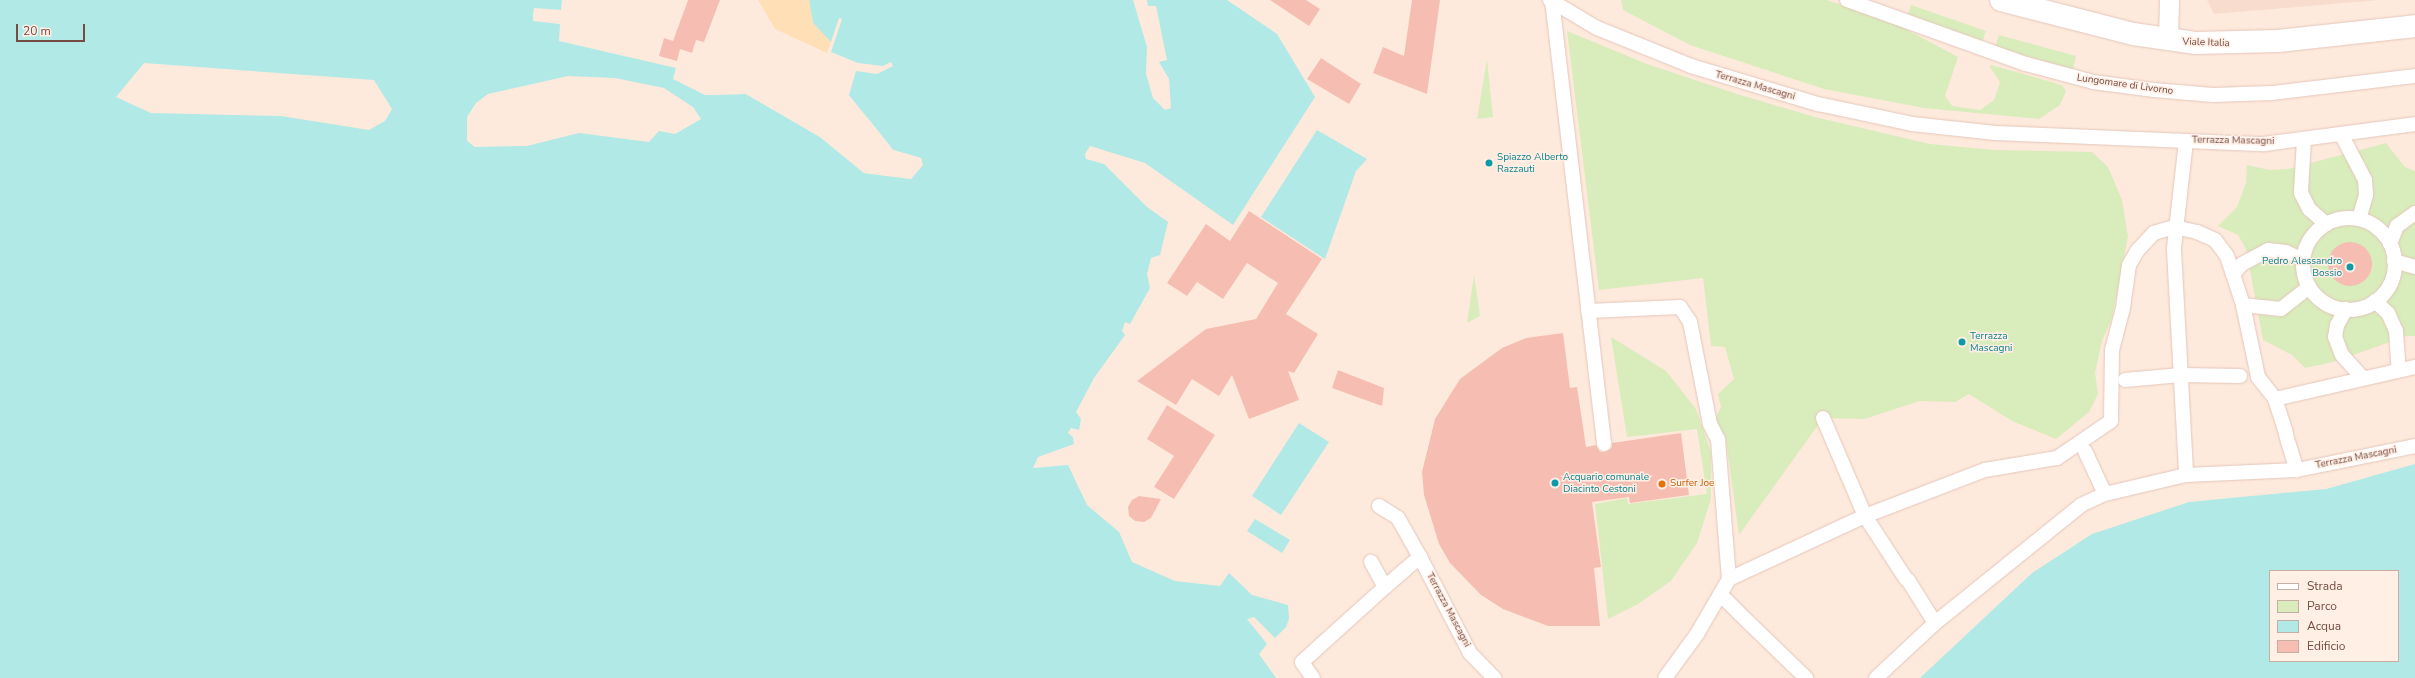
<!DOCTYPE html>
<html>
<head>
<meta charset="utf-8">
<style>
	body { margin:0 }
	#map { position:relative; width:2415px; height:678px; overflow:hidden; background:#feeadc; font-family:"Nunito Sans",sans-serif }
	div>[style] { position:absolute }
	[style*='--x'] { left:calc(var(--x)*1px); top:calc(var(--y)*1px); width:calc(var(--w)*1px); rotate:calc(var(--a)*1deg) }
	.residential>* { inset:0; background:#f8dccd }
	.green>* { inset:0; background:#d9ecbb }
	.sand>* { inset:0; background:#ffdfb6 }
	.water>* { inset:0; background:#b0e9e5 }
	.pier>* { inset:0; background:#feeadc }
	.building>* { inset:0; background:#f6beb2 }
	.round { border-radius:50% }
	.roads { filter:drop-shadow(0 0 1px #e4c6bb) drop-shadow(0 0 1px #e4c6bb) }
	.pedestrian>* { height:14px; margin:-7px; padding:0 7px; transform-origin:7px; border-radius:7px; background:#fff }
	.pedestrian>.ring { margin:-7px; padding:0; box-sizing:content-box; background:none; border:14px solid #fff; border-radius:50% }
	.minor>* { height:19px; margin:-9.5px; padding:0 9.5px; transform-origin:9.5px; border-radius:9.5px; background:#fff }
	.secondary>* { height:22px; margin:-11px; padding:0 11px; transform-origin:11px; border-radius:11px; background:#fff }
	.dots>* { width:11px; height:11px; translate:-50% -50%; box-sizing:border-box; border:2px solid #ffefe5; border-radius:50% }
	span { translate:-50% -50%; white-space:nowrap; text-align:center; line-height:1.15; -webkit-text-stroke:3px #ffefe5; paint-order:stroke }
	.street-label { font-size:10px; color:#754b44 }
	.culture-label { font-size:10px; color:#0d838f }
	.left { translate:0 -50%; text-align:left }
	.right { translate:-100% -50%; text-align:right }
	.food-label { font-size:10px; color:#c56008 }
	.legend { position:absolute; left:2269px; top:570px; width:130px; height:92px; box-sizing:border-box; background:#ffefe5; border:1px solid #c8ada5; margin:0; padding:5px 7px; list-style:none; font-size:12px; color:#754b44 }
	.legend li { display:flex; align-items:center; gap:8px; height:20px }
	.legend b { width:20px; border:1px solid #c8ada5 }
	.scale { position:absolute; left:16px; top:24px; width:69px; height:18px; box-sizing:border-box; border:2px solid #754b44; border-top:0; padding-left:5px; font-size:12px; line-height:14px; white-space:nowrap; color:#754b44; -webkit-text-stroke:3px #ffefe5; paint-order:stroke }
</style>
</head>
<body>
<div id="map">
	<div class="residential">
		<div style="clip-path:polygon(2207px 0,2379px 0,2214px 14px)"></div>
	</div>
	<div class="green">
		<div style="clip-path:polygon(1621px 0,1827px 0,1898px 25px,1958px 57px,1945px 96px,1952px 106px,1980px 110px,1994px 100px,2000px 82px,1990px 67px,1991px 65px,2062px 85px,2066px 91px,2060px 105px,2039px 119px,1924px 108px,1824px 89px,1690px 45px,1623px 10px)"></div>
		<div style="clip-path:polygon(1911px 5px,1986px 31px,1982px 43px,1907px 17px)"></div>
		<div style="clip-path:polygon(1567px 31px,1647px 64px,1737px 94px,1815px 117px,1930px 144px,1995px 150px,2092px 152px,2108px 167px,2122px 200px,2128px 237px,2112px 318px,2102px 341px,2095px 373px,2098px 394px,2089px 412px,2056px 439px,2012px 421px,1969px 394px,1955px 402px,1920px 401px,1864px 419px,1823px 418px,1739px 535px,1725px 433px,1722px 435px,1715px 419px,1721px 407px,1718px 394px,1734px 379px,1725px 347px,1711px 346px,1703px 278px,1599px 290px)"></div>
		<div style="clip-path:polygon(1999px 35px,2076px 56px,2073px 69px,1995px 48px)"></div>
		<div style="clip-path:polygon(1487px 59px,1493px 117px,1477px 119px)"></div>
		<div style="clip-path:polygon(2386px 143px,2405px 167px,2415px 171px,2415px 336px,2407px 336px,2333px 362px,2305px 368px,2292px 355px,2263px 340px,2246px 249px,2238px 235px,2218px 226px,2237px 207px,2246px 183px,2247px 165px,2270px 170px,2288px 169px)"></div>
		<div style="clip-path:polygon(1474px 275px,1480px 316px,1467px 323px)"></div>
		<div style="clip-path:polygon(1611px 337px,1666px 371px,1696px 409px,1711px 452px,1711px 499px,1697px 543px,1671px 581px,1638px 604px,1608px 619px,1595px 504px,1627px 498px,1628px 504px,1707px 494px,1697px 429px,1627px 437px)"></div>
	</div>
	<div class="sand">
		<div style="clip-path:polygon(758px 0,809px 0,813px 23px,831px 42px,827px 53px,775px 29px)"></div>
	</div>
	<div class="water">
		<div style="clip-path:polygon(0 0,562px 0,561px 10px,534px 8px,533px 15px,533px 21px,560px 24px,559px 41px,676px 68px,673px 79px,705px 95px,746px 94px,820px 137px,864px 173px,911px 179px,922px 165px,921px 158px,893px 150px,849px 95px,856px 71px,877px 74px,893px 66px,891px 62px,883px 66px,858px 63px,831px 52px,842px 19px,839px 18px,831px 42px,813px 23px,809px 0,1133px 0,1147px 47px,1146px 74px,1153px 98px,1165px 110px,1171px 108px,1169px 79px,1159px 62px,1167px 60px,1156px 6px,1148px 6px,1147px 0,1227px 0,1277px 34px,1315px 97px,1233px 225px,1145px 163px,1090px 146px,1085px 154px,1086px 159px,1104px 164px,1147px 207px,1168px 222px,1160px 255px,1151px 258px,1147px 274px,1150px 288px,1130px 324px,1125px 322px,1122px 331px,1125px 335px,1094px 378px,1076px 412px,1081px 419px,1079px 430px,1071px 428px,1068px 433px,1073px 437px,1074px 444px,1038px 457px,1033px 468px,1068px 465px,1087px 505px,1119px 532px,1132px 562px,1175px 581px,1220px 586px,1229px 573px,1252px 595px,1288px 605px,1289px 619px,1286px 627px,1275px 638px,1254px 617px,1247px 619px,1267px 644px,1259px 654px,1276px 678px,0 678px)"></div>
		<div style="clip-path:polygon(1317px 130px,1367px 159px,1356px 171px,1325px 259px,1261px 217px)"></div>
		<div style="clip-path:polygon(1299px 423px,1329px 442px,1281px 515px,1252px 496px)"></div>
		<div style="clip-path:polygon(evenodd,2415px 464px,2415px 678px,1920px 678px,2032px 573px,2092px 534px,2189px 502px,2326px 489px,2415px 464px,2270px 571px,2398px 571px,2398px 661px,2270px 661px,2270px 571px)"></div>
		<div style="clip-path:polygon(1255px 519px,1290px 540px,1282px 553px,1247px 531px)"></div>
	</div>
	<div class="pier">
		<div style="clip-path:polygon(144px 63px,374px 80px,392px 109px,385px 121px,369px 130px,281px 116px,151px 113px,116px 97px)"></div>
		<div style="clip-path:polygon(568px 76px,615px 78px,664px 88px,693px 107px,701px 119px,675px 134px,659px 131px,649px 142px,579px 133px,527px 146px,475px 147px,467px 141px,467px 117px,476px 103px,488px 94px)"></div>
		<div style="clip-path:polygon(699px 88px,705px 93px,747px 92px,821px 136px,865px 171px,911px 177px,920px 165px,919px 159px,892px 152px,864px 113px,893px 150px,921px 158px,923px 165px,911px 179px,864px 173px,820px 137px,746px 94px,705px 95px)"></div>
	</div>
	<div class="building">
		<div style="clip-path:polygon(688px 0,720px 0,704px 42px,696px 40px,692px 53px,680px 49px,677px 61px,659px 56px,664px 38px,673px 41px)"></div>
		<div style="clip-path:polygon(1270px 0,1306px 0,1320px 9px,1309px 26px)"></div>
		<div style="clip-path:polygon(1412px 0,1440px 0,1427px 94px,1373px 73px,1383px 47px,1404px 56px)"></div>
		<div style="clip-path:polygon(1321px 58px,1361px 84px,1349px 104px,1307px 79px)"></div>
		<div style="clip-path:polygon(1249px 211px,1322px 259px,1286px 314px,1318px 334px,1294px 373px,1288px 371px,1299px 400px,1249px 419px,1232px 375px,1219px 396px,1192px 379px,1176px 405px,1137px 381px,1206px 329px,1256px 319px,1278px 283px,1247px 263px,1223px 299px,1197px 282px,1187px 296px,1167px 283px,1206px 224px,1230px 241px)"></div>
		<div class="round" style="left:2328px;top:242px;width:44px;height:44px"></div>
		<div style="clip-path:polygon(1563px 333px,1570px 388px,1577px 387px,1586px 447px,1596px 445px,1600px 452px,1605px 452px,1612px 448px,1612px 443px,1681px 433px,1689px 495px,1630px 503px,1629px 497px,1592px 502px,1601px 567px,1594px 568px,1600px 626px,1548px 626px,1503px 609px,1481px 595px,1450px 563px,1439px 544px,1424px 495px,1422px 472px,1435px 419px,1460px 379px,1502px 348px,1526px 338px)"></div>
		<div style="clip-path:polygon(1338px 370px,1384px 388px,1382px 406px,1332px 388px)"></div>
		<div style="clip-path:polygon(1167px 405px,1215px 435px,1174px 499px,1154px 487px,1174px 456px,1147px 439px)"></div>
		<div style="clip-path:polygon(1139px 496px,1161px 499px,1151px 518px,1144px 522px,1135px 521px,1129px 516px,1128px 507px,1132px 500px)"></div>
	</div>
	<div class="roads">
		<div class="pedestrian">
			<div style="--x:1550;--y:0;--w:55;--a:30.8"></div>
			<div style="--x:1597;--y:28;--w:101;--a:22"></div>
			<div style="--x:1691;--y:66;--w:133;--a:16.7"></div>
			<div style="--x:1818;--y:104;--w:96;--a:12"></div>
			<div style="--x:1912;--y:124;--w:84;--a:6.1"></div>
			<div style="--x:1996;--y:133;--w:268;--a:2.4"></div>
			<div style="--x:2264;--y:144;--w:152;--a:-7.5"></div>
			<div style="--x:1552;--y:0;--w:447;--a:83.3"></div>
			<div style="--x:1847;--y:0;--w:190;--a:19.7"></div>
			<div style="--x:2026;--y:64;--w:69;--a:15"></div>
			<div style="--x:2093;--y:82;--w:62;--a:7.5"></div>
			<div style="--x:2154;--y:90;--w:59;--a:4.8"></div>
			<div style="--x:2213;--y:95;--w:59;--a:-1.9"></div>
			<div style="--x:2272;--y:93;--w:144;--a:-6.8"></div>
			<div style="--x:2341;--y:134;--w:52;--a:62.4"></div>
			<div style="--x:2365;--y:180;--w:15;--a:86"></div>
			<div style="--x:2366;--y:195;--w:25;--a:106"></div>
			<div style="--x:2304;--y:139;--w:54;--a:93.2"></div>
			<div style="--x:2301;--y:193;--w:18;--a:63"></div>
			<div style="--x:2309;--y:209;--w:23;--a:41"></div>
			<div class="ring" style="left:2303px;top:218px;width:78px;height:78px"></div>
			<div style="--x:2390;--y:244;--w:19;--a:-69"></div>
			<div style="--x:2397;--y:226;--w:22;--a:-36"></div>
			<div style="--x:2174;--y:248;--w:108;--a:-83.6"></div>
			<div style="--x:2174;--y:250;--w:225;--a:86.9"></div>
			<div style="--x:2394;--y:261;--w:22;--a:16"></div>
			<div style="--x:2233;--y:274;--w:13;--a:-48"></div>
			<div style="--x:2242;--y:264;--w:30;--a:-28"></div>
			<div style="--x:2268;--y:250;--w:18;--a:6"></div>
			<div style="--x:2286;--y:252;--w:19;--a:25"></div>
			<div style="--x:2375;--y:301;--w:18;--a:43"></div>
			<div style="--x:2388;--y:313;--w:20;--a:66"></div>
			<div style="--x:2396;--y:331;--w:39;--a:86"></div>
			<div style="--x:2243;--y:305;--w:38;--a:6"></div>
			<div style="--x:2281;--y:309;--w:36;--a:-38"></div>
			<div style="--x:2346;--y:309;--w:18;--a:119"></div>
			<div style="--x:2337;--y:325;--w:12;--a:99"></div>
			<div style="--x:2335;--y:337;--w:19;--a:69"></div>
			<div style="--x:2342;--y:355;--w:31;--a:48"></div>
			<div style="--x:1588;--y:311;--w:92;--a:-2.5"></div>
			<div style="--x:1680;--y:307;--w:18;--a:56"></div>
			<div style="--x:1690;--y:322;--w:104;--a:78.9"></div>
			<div style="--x:1710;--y:424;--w:18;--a:63"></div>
			<div style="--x:1718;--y:440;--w:139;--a:85.5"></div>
			<div style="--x:2125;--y:380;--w:56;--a:-5.1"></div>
			<div style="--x:2181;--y:375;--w:59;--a:1"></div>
			<div style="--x:2275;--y:399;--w:35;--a:72"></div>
			<div style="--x:1823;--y:418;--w:107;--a:66.8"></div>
			<div style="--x:1865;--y:516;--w:75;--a:56.9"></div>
			<div style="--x:2286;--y:435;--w:37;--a:73"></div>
			<div style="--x:2085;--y:451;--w:47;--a:65.1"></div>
			<div style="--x:1379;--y:506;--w:22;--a:32"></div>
			<div style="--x:1398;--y:518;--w:45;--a:60.6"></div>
			<div style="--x:1408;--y:567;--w:16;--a:-40"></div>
			<div style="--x:1420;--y:557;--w:108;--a:62.5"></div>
			<div style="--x:1470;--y:653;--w:35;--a:46"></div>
			<div style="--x:1908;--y:580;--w:51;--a:57.9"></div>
			<div style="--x:1385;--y:587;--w:28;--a:-41"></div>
			<div style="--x:1720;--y:594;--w:28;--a:45"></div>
			<div style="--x:1741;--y:615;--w:91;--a:44.1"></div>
			<div style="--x:1313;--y:678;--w:19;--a:-125"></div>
			<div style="--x:1302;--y:662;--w:112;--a:-42.1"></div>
			<div style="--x:1385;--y:587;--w:29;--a:-119"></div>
			<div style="--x:1665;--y:678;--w:54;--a:-54"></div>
			<div style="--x:1697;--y:634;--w:64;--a:-59.8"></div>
			<div style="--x:1729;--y:579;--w:150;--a:-24.9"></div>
			<div style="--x:1865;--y:516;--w:129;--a:-21"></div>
			<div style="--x:1985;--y:470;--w:73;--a:-9.5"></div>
			<div style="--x:2057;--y:458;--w:65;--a:-34.4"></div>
			<div style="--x:2111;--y:421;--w:71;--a:-89.2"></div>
			<div style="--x:2112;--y:350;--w:43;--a:-75.3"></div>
			<div style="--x:2123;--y:308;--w:43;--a:-82.1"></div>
			<div style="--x:2129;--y:265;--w:16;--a:-60"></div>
			<div style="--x:2137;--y:251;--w:25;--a:-47"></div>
			<div style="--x:2154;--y:233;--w:21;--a:-17"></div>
			<div style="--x:2174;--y:227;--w:24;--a:12"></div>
			<div style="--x:2197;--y:232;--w:20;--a:24"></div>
			<div style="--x:2215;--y:240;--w:20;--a:53"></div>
			<div style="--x:2227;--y:256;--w:52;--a:71.9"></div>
			<div style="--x:2243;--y:305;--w:74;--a:78.2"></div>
			<div style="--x:2258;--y:377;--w:28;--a:52"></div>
			<div style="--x:2275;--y:399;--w:144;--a:-12.9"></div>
			<div style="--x:1876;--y:678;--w:81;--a:-43"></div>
			<div style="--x:1935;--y:623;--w:188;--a:-38.9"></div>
			<div style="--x:2081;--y:505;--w:26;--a:-25"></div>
			<div style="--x:2105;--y:494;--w:83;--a:-13.2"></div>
			<div style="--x:2186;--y:475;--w:111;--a:-2.6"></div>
			<div style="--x:2297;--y:470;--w:120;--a:-11.5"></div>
		</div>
		<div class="minor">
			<div style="--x:2168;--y:40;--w:40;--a:-88.6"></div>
		</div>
		<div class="secondary">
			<div style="--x:2001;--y:0;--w:136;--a:14.4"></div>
			<div style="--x:2133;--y:34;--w:64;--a:8.1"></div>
			<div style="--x:2196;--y:43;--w:82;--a:-1.4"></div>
			<div style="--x:2278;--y:41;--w:138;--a:-6.2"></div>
		</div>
	</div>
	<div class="dots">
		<div style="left:1489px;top:163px;background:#0f9aa8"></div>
		<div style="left:2350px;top:267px;background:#0f9aa8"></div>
		<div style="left:1962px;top:342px;background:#0f9aa8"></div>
		<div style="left:1555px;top:483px;background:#0f9aa8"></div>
		<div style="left:1662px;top:484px;background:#e8710a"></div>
	</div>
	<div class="street-label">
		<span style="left:2206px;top:43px;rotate:2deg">Viale Italia</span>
		<span style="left:2125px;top:85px;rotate:8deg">Lungomare di Livorno</span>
		<span style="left:1755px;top:86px;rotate:16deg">Terrazza Mascagni</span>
		<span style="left:2233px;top:141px;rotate:1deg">Terrazza Mascagni</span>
		<span style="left:2356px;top:458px;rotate:-11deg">Terrazza Mascagni</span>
		<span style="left:1448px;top:610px;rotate:62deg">Terrazza Mascagni</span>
	</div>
	<div class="culture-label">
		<span class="left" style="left:1497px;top:163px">Spiazzo Alberto<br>Razzauti</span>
		<span class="right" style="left:2342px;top:267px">Pedro Alessandro<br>Bossio</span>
		<span class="left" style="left:1970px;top:342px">Terrazza<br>Mascagni</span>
		<span class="left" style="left:1563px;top:483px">Acquario comunale<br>Diacinto Cestoni</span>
	</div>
	<div class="food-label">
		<span class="left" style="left:1670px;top:484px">Surfer Joe</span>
	</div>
	<ul class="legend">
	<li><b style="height:5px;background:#fff"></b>Strada</li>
	<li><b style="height:11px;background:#d9ecbb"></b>Parco</li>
	<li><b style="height:11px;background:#b0e9e5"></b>Acqua</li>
	<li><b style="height:11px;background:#f6beb2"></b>Edificio</li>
	</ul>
	<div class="scale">20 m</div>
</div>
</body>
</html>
